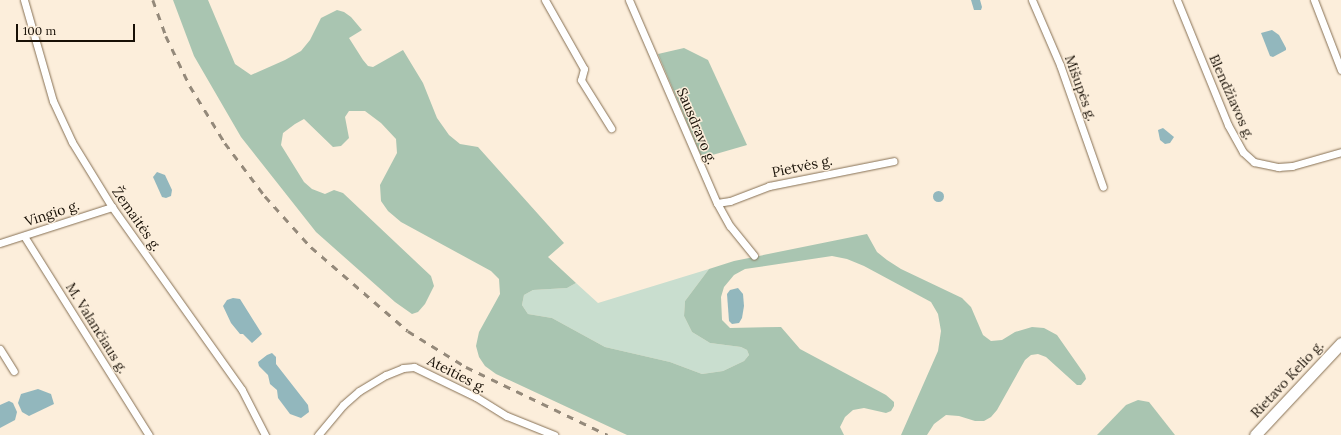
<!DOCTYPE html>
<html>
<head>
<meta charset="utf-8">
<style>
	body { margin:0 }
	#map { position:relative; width:1341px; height:435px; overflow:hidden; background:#fceedb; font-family:Lora,serif }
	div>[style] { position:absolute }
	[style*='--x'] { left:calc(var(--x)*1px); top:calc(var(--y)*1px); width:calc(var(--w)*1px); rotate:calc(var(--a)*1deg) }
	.green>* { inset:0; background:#c9decf }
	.forest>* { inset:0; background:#a9c5b1 }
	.water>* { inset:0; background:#92b7bd }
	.round { border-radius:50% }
	.roads { filter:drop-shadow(0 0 1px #867054) drop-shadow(0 0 1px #867054) }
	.street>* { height:7px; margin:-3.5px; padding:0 3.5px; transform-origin:3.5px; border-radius:3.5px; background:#fff }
	.primary>* { height:11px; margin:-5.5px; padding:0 5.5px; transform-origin:5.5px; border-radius:5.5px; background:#fff }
	.rail>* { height:2.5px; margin-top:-1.25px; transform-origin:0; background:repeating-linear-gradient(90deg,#94897a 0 7px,transparent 0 14px) }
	span { translate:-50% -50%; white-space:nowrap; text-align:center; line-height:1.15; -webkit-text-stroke:3px #fceedb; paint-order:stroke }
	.street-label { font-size:14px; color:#181006 }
	.scale { position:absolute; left:16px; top:24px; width:119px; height:18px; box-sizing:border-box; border:2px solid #181006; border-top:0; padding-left:5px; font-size:12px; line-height:14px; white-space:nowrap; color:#181006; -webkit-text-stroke:3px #fceedb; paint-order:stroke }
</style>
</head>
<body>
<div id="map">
	<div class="green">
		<div style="clip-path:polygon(709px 269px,685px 301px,684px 316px,692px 332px,710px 343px,741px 347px,747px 350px,749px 355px,744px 361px,723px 371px,702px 374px,670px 362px,605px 347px,552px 318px,528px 314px,522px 305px,524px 295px,533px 290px,567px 288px,576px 283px,598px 303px)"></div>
	</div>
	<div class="forest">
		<div style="clip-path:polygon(173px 0,208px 0,235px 64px,251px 75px,285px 60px,301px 51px,310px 40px,321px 18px,337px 10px,344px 12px,351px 17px,362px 30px,349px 38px,363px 60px,368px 66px,373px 67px,403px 50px,423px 83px,437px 118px,449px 135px,460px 144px,478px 147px,564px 243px,548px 257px,576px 283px,567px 288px,533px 290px,524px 295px,522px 305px,528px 314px,552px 318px,605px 347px,670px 362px,702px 374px,723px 371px,744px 361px,749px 355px,747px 350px,741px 347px,710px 343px,692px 332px,684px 316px,685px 301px,709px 269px,734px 261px,867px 234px,877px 252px,887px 260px,901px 269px,962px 298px,971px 307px,983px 335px,991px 341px,1002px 340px,1015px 332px,1032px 327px,1044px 328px,1057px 335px,1085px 375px,1086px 379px,1081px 385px,1077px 385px,1046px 357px,1038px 354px,1031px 355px,1025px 360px,997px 410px,991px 417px,984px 421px,975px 421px,959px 416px,946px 415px,934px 424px,927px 435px,901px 435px,938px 351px,941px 331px,938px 314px,931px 302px,864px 266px,847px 259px,832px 256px,745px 269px,734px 275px,724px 287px,721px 297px,722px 320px,730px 328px,781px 327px,800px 349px,886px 395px,894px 402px,894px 406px,891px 411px,886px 413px,864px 408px,853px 410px,845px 417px,840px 427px,844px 435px,627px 435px,496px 374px,485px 366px,479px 357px,476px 346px,479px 332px,500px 294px,499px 279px,491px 271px,401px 222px,388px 211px,381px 201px,380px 185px,397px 153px,396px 139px,381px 123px,365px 111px,349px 111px,345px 117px,349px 138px,341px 146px,333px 147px,304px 119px,295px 124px,283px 133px,281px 145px,304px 182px,312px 189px,325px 194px,334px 190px,343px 193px,431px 276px,434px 286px,425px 304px,418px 312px,412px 314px,395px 302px,316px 232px,241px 137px,194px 56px)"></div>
		<div style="clip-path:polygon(684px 48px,708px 60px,747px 145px,702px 158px,658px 54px)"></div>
		<div style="clip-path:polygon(1138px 400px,1149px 402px,1175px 435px,1097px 435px,1126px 405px)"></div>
	</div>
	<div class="water">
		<div style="clip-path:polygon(971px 0,980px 0,982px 7px,981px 10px,974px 10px)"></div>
		<div style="clip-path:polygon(1272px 30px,1279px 35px,1286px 48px,1286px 50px,1273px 57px,1270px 56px,1261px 33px)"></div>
		<div style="clip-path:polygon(1163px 128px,1174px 137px,1170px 143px,1165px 144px,1160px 140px,1158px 130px)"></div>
		<div style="clip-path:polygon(157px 172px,165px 175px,172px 190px,171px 196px,166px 198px,162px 197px,153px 177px)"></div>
		<div class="round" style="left:932.5px;top:190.5px;width:11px;height:11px"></div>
		<div style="clip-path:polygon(738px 288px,743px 294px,744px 306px,742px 318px,739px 323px,732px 324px,729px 321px,727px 294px,730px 290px)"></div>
		<div style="clip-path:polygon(233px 298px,240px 299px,262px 334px,252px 343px,243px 334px,240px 334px,231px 323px,223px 306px,227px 300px)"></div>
		<div style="clip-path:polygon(272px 353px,276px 357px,276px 364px,308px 405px,309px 412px,301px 418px,290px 414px,278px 398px,277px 390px,270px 384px,268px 375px,259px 366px,258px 362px,267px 355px)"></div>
		<div style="clip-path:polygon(38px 389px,51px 394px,54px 404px,29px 416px,22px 412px,18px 403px,21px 394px)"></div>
		<div style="clip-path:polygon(9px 401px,13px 403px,17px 412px,15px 420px,0 428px,0 405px)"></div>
	</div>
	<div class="roads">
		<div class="street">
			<div style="--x:24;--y:0;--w:105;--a:74"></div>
			<div style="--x:53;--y:101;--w:45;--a:65.1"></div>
			<div style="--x:72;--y:142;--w:76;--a:58.4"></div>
			<div style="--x:112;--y:207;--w:224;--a:54.6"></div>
			<div style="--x:242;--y:390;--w:51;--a:62.9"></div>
			<div style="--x:545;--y:0;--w:79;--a:60.5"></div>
			<div style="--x:584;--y:69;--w:11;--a:105"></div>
			<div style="--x:581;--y:80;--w:57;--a:58"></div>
			<div style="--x:629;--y:0;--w:221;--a:66.6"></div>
			<div style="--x:717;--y:203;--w:26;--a:61"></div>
			<div style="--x:730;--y:226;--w:38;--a:51"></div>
			<div style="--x:1032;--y:0;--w:71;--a:66.7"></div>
			<div style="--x:1060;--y:65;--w:129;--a:70.6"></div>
			<div style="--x:1177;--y:0;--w:135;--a:67.8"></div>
			<div style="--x:1228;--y:125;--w:31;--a:61"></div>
			<div style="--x:1243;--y:152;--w:15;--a:42"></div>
			<div style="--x:1254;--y:162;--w:25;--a:12"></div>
			<div style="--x:1278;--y:167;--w:14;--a:-4"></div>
			<div style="--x:1292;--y:166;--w:51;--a:-15.9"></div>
			<div style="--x:1314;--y:0;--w:75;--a:68.9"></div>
			<div style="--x:717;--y:203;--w:13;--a:-9"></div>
			<div style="--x:730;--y:201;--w:42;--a:-21"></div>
			<div style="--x:769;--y:186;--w:127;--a:-11.3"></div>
			<div style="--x:24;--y:236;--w:235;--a:57.9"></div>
			<div style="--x:0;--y:243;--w:118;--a:-17.8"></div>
			<div style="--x:0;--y:349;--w:26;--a:58"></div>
			<div style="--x:318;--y:435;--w:39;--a:-50"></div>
			<div style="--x:343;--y:405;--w:21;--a:-41"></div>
			<div style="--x:359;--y:391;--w:31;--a:-31"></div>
			<div style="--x:386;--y:375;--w:18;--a:-22"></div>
			<div style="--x:403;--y:368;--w:11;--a:-5"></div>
			<div style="--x:414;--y:367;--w:69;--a:25.8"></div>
			<div style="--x:476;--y:397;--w:36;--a:32"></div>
			<div style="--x:507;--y:416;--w:51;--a:22"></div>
		</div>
		<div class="primary">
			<div style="--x:1255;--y:435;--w:126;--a:-46.9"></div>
		</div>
	</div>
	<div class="rail">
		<div style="--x:153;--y:0;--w:38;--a:70"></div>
		<div style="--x:166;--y:36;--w:55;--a:64.4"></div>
		<div style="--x:190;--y:86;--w:67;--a:58.4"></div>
		<div style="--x:225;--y:143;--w:66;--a:53"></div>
		<div style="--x:265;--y:196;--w:69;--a:48"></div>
		<div style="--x:311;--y:247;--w:128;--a:40.9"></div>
		<div style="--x:408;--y:331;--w:68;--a:31.8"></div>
		<div style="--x:466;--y:367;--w:157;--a:25.6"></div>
	</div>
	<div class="street-label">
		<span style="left:1081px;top:88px;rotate:70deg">Mišupės g.</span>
		<span style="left:1232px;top:97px;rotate:66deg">Blendžiavos g.</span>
		<span style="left:697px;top:126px;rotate:67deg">Sausdravo g.</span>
		<span style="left:802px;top:166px;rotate:-12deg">Pietvės g.</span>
		<span style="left:52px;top:213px;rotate:-18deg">Vingio g.</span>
		<span style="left:137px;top:219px;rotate:55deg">Žemaitės g.</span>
		<span style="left:97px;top:328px;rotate:58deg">M. Valančiaus g.</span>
		<span style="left:457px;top:374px;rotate:27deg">Ateities g.</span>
		<span style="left:1287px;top:379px;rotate:-47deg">Rietavo Kelio g.</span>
	</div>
	<div class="scale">100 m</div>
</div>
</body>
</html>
